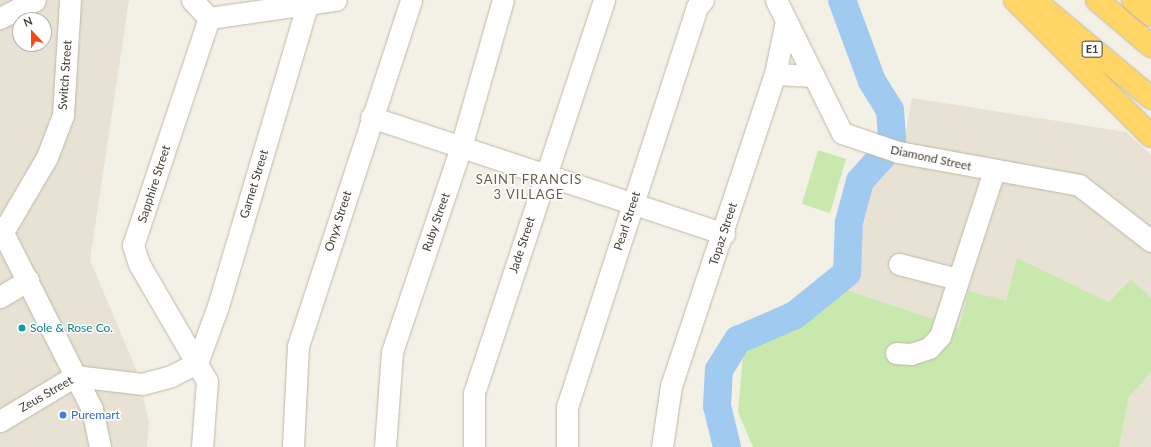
<!DOCTYPE html>
<html>
<head>
<meta charset="utf-8">
<style>
	body { margin:0 }
	#map { position:relative; width:1151px; height:447px; overflow:hidden; background:#f3f0e5; font-family:Lato,sans-serif }
	div>[style] { position:absolute }
	[style*='--x'] { left:calc(var(--x)*1px); top:calc(var(--y)*1px); width:calc(var(--w)*1px); rotate:calc(var(--a)*1deg) }
	.residential>* { inset:0; background:#e7e2d3 }
	.green>* { inset:0; background:#c9e8ae }
	.river>* { height:28px; margin:-14px; padding:0 14px; transform-origin:14px; border-radius:14px; background:#a1caf0 }
	.roads { filter:drop-shadow(0 0 1px #beb8a8) drop-shadow(0 0 1px #beb8a8) }
	.minor>* { height:21px; margin:-10.5px; padding:0 10.5px; transform-origin:10.5px; border-radius:10.5px; background:#fff }
	.highway>* { height:22px; margin:-11px; padding:0 11px; transform-origin:11px; border-radius:11px; background:#ffd665 }
	.dots>* { width:11px; height:11px; translate:-50% -50%; box-sizing:border-box; border:2px solid #fff; border-radius:50% }
	span { translate:-50% -50%; white-space:nowrap; text-align:center; line-height:1.15; -webkit-text-stroke:3px #fff; paint-order:stroke }
	.shield-label span { padding:1px 3px; background:#fff; border:1px solid; border-radius:3px; -webkit-text-stroke-width:0 }
	.shield-label { font-size:11px; color:#454035; font-weight:700 }
	.street-label { font-size:12px; color:#454035 }
	.culture-label { font-size:12px; color:#0d838f }
	.left { translate:0 -50%; text-align:left }
	.shop-label { font-size:12px; color:#366cbe }
	.neighbourhood-label { font-size:13px; color:#685f4c; letter-spacing:1px }
	.north { position:absolute; left:12px; top:12px; width:40px; height:40px; box-sizing:border-box; background:#fff; border:1px solid #b5b3ae; border-radius:50%; rotate:338deg; font-size:11px; font-weight:700; line-height:16px; text-align:center; color:#454035 }
	.north::after { content:''; display:block; margin:auto; width:14px; height:18px; background:#fb4714; clip-path:polygon(50% 0,100% 100%,50% 72%,0 100%) }
</style>
</head>
<body>
<div id="map">
	<div class="residential">
		<div style="clip-path:polygon(evenodd,0 0,129px 0,90px 260px,138px 374px,149px 422px,147px 447px,0 447px,0 0,20px 20px,44px 20px,44px 44px,20px 44px,20px 20px)"></div>
		<div style="clip-path:polygon(912px 98px,1126px 132px,1151px 155px,1151px 298px,1131px 280px,1109px 302px,1017px 258px,1006px 301px,959px 328px,848px 290px,860px 263px,855px 213px,864px 188px,888px 165px,904px 142px)"></div>
		<div style="clip-path:polygon(1151px 372px,1151px 447px,1119px 447px,1129px 397px)"></div>
	</div>
	<div class="green">
		<div style="clip-path:polygon(818px 150px,846px 159px,830px 213px,802px 204px)"></div>
		<div style="clip-path:polygon(1017px 258px,1109px 302px,1131px 279px,1151px 298px,1151px 372px,1129px 397px,1119px 447px,753px 447px,738px 412px,743px 356px,773px 331px,848px 290px,959px 328px,969px 291px,1006px 301px)"></div>
	</div>
	<div class="river">
		<div style="--x:727;--y:447;--w:42;--a:-103.7"></div>
		<div style="--x:717;--y:406;--w:36;--a:-87"></div>
		<div style="--x:719;--y:370;--w:36;--a:-58"></div>
		<div style="--x:738;--y:340;--w:62;--a:-23.7"></div>
		<div style="--x:795;--y:315;--w:67;--a:-38.9"></div>
		<div style="--x:847;--y:273;--w:51;--a:-87.8"></div>
		<div style="--x:849;--y:222;--w:42;--a:-75"></div>
		<div style="--x:860;--y:181;--w:31;--a:-48"></div>
		<div style="--x:881;--y:158;--w:23;--a:-61"></div>
		<div style="--x:892;--y:138;--w:28;--a:-94"></div>
		<div style="--x:890;--y:110;--w:34;--a:-122"></div>
		<div style="--x:872;--y:81;--w:86;--a:-110.3"></div>
	</div>
	<div class="roads">
		<div class="minor">
			<div style="--x:192;--y:0;--w:25;--a:47"></div>
			<div style="--x:776;--y:0;--w:148;--a:63.6"></div>
			<div style="--x:842;--y:133;--w:59;--a:18.7"></div>
			<div style="--x:898;--y:152;--w:184;--a:10.3"></div>
			<div style="--x:1079;--y:185;--w:91;--a:37.9"></div>
			<div style="--x:0;--y:18;--w:39;--a:-27"></div>
			<div style="--x:209;--y:18;--w:128;--a:-8.1"></div>
			<div style="--x:775;--y:74;--w:39;--a:3"></div>
			<div style="--x:371;--y:117;--w:372;--a:18.3"></div>
			<div style="--x:0;--y:227;--w:204;--a:63.2"></div>
			<div style="--x:92;--y:409;--w:39;--a:78"></div>
			<div style="--x:3;--y:232;--w:87;--a:-59.6"></div>
			<div style="--x:47;--y:157;--w:45;--a:-69.1"></div>
			<div style="--x:63;--y:115;--w:115;--a:-86.5"></div>
			<div style="--x:899;--y:264;--w:61;--a:14.3"></div>
			<div style="--x:0;--y:297;--w:33;--a:-31"></div>
			<div style="--x:896;--y:353;--w:15;--a:4"></div>
			<div style="--x:911;--y:354;--w:19;--a:-18"></div>
			<div style="--x:929;--y:348;--w:16;--a:-47"></div>
			<div style="--x:940;--y:336;--w:174;--a:-71.9"></div>
			<div style="--x:0;--y:421;--w:87;--a:-31"></div>
			<div style="--x:75;--y:376;--w:67;--a:6.8"></div>
			<div style="--x:142;--y:384;--w:30;--a:-15"></div>
			<div style="--x:171;--y:376;--w:29;--a:-27"></div>
			<div style="--x:197;--y:363;--w:61;--a:-69.8"></div>
			<div style="--x:218;--y:306;--w:316;--a:-73.5"></div>
			<div style="--x:202;--y:447;--w:66;--a:-85.7"></div>
			<div style="--x:207;--y:381;--w:135;--a:-120.2"></div>
			<div style="--x:139;--y:264;--w:20;--a:-108"></div>
			<div style="--x:133;--y:245;--w:239;--a:-71.5"></div>
			<div style="--x:293;--y:447;--w:101;--a:-87.2"></div>
			<div style="--x:298;--y:346;--w:364;--a:-71.9"></div>
			<div style="--x:385;--y:447;--w:95;--a:-85.8"></div>
			<div style="--x:392;--y:352;--w:216;--a:-71.4"></div>
			<div style="--x:461;--y:147;--w:153;--a:-74.1"></div>
			<div style="--x:474;--y:447;--w:54;--a:-90"></div>
			<div style="--x:474;--y:393;--w:414;--a:-71.7"></div>
			<div style="--x:567;--y:447;--w:40;--a:-90"></div>
			<div style="--x:567;--y:407;--w:421;--a:-72"></div>
			<div style="--x:697;--y:7;--w:9;--a:-49"></div>
			<div style="--x:662;--y:447;--w:62;--a:-81.6"></div>
			<div style="--x:671;--y:386;--w:329;--a:-71.6"></div>
			<div style="--x:775;--y:74;--w:54;--a:-78.3"></div>
		</div>
		<div class="highway">
			<div style="--x:1015;--y:0;--w:192;--a:45"></div>
			<div style="--x:1034;--y:0;--w:153;--a:39.9"></div>
			<div style="--x:1097;--y:0;--w:71;--a:40.4"></div>
			<div style="--x:1133;--y:0;--w:23;--a:40"></div>
		</div>
	</div>
	<div class="dots">
		<div style="left:22px;top:328px;background:#0f9aa8"></div>
		<div style="left:63px;top:415px;background:#3f7fe0"></div>
	</div>
	<div class="shield-label">
		<span style="left:1092px;top:49px">E1</span>
	</div>
	<div class="street-label">
		<span style="left:65px;top:75px;rotate:-86deg">Switch Street</span>
		<span style="left:931px;top:158px;rotate:12deg">Diamond Street</span>
		<span style="left:154px;top:184px;rotate:-72deg">Sapphire Street</span>
		<span style="left:254px;top:184px;rotate:-73deg">Garnet Street</span>
		<span style="left:338px;top:221px;rotate:-72deg">Onyx Street</span>
		<span style="left:627px;top:221px;rotate:-72deg">Pearl Street</span>
		<span style="left:436px;top:222px;rotate:-71deg">Ruby Street</span>
		<span style="left:723px;top:234px;rotate:-72deg">Topaz Street</span>
		<span style="left:522px;top:245px;rotate:-72deg">Jade Street</span>
		<span style="left:46px;top:394px;rotate:-30deg">Zeus Street</span>
	</div>
	<div class="culture-label">
		<span class="left" style="left:30px;top:328px">Sole &amp; Rose Co.</span>
	</div>
	<div class="shop-label">
		<span class="left" style="left:71px;top:415px">Puremart</span>
	</div>
	<div class="neighbourhood-label">
		<span style="left:529px;top:187px">SAINT FRANCIS<br>3 VILLAGE</span>
	</div>
	<div class="north">N</div>
</div>
</body>
</html>
